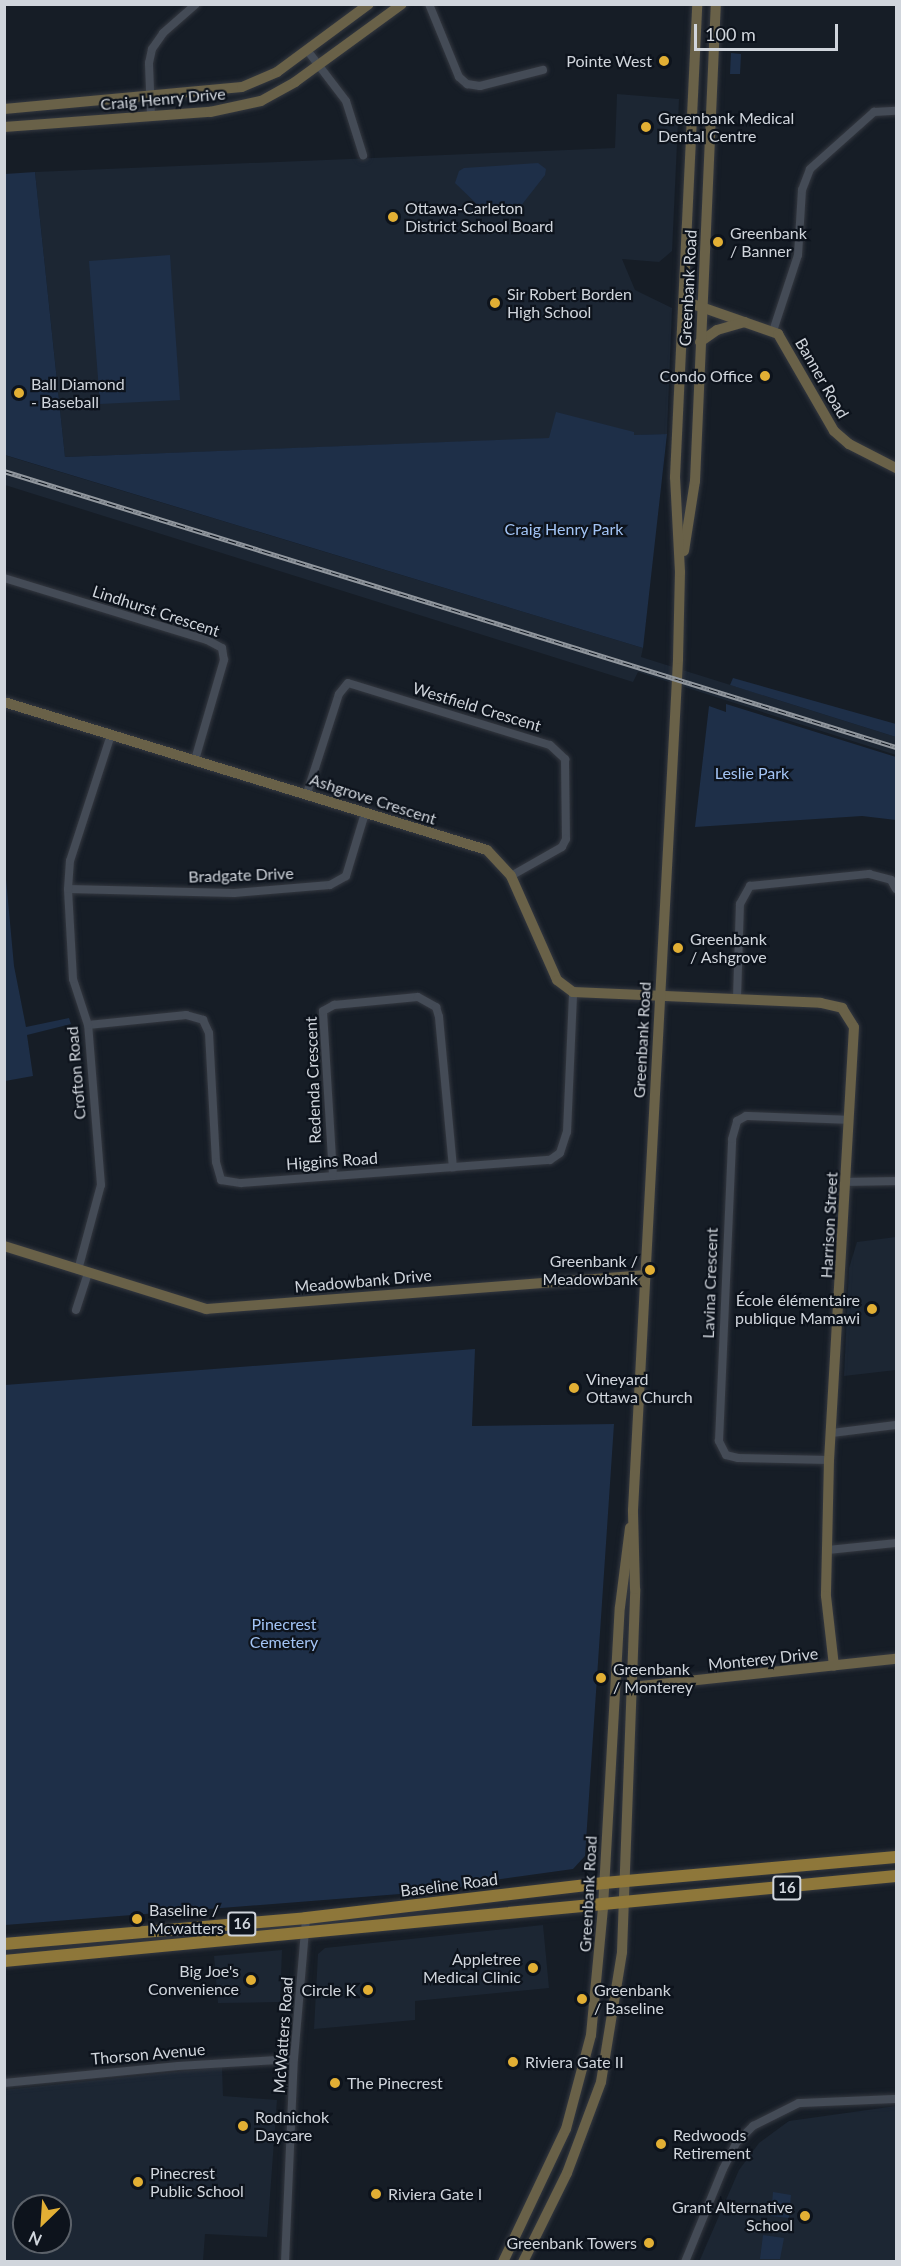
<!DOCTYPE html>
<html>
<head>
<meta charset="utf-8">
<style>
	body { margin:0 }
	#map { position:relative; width:901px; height:2266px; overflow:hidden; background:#161d26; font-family:Lato,sans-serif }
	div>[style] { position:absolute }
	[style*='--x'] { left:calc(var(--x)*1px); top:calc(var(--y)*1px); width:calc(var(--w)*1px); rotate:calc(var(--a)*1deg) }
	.built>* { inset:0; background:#1c2633 }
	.green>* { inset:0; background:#1e2f48 }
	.roads { filter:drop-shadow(0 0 2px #343840) drop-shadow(0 0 2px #343840) }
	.street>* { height:8px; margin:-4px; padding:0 4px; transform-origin:4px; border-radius:4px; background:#444b56 }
	.secondary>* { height:10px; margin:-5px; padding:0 5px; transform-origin:5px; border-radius:5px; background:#696148 }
	.primary>* { height:12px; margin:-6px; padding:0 6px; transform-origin:6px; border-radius:6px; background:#8e773a }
	.rail>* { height:5px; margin-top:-2.5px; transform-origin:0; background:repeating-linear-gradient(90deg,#0d131c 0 9px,#91979e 0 18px); box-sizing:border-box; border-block:2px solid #91979e }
	.dots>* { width:16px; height:16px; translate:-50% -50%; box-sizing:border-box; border:3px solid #0d131c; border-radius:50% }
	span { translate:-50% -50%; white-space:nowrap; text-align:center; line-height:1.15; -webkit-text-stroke:4.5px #0d131c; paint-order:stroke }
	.shield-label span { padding:2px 4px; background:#0d131c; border:2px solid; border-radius:4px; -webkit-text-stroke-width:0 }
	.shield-label { font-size:15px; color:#d0d5dc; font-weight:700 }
	.poi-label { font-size:16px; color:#d0d5dc }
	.right { translate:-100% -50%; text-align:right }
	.left { translate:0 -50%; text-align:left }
	.street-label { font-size:16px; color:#d0d5dc }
	.park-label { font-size:16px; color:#a3c4f5 }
	.frame { position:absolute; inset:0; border:6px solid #d0d5dc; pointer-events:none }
	.north { position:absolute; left:12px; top:2194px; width:60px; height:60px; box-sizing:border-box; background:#0d131c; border:2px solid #5b6169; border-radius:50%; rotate:205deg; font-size:16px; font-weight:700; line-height:24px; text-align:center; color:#d0d5dc }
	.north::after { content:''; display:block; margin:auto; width:21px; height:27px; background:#e2af34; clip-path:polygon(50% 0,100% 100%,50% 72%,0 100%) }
	.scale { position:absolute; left:694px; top:24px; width:144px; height:27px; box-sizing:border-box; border:3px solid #d0d5dc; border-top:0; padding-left:8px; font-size:18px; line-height:21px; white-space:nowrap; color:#d0d5dc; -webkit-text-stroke:4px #0d131c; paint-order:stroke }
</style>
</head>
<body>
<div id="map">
	<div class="built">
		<div style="clip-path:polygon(617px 94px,679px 99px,672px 251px,659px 262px,622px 259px,635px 290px,672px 308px,667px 434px,65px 457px,35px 172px,615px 148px)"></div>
		<div style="clip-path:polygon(4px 455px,643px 648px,641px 657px,896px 737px,896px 755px,638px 672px,633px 682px,5px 485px)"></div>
		<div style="clip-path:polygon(896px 1237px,896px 1370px,844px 1376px,849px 1268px,857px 1242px)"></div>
		<div style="clip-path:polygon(543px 1925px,549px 1988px,415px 2001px,415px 2020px,314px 2029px,318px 1954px,325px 1948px)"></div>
		<div style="clip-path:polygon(282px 1950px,280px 2002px,218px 2003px,214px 1956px)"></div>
		<div style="clip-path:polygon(evenodd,222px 2067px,223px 2096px,277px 2100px,267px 2237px,205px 2234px,203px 2261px,5px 2261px,4px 2090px,222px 2067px,24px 2206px,60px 2206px,60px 2242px,24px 2242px,24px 2206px)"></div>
		<div style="clip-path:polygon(896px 2106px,896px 2261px,699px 2262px,739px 2170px,759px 2143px,789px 2121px)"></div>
	</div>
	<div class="green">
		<div style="clip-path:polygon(731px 53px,741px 54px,740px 74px,730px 74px)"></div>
		<div style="clip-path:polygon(538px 163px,546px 169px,545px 175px,520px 207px,483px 210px,455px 183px,459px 171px,464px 168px)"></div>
		<div style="clip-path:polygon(35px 172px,65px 457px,549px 438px,556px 412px,634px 432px,634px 435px,667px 434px,643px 648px,5px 455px,5px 174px)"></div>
		<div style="clip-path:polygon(170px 255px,180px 400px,100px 404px,89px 261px)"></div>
		<div style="clip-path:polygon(733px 678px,896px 724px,896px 737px,730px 685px)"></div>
		<div style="clip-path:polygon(726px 704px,896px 757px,896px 820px,862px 816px,695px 827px,709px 706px,726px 712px)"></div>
		<div style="clip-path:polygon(5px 868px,14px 966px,26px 1027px,69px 1018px,71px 1024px,27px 1035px,33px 1076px,5px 1081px)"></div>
		<div style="clip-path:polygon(475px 1349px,472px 1426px,614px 1424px,585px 1856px,573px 1869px,473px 1883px,451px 1890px,5px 1925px,5px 1385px)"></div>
		<div style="clip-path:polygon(773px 2192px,791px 2195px,789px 2218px,771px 2216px)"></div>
		<div style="clip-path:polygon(763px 2235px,784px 2238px,780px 2259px,760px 2259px)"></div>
	</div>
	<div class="roads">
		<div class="street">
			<div style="--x:429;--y:4;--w:79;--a:67.7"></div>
			<div style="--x:459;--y:77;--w:11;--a:41"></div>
			<div style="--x:467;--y:84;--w:13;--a:9"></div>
			<div style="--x:480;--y:86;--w:65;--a:-14.3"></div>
			<div style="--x:307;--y:50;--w:64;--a:52.6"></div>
			<div style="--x:346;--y:101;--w:57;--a:72.5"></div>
			<div style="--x:151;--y:116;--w:53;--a:-92.2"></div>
			<div style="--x:149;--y:63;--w:14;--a:-78"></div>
			<div style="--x:152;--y:49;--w:19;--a:-55"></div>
			<div style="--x:163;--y:33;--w:44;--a:-41.3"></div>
			<div style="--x:773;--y:331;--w:80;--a:-71.8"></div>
			<div style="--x:798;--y:255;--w:65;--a:-86.5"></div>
			<div style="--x:802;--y:190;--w:22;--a:-69"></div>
			<div style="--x:810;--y:169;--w:86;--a:-41.7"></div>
			<div style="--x:874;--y:112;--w:22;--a:-3"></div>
			<div style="--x:4;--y:578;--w:212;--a:17"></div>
			<div style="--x:207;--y:640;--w:17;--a:28"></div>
			<div style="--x:222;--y:648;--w:12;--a:81"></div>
			<div style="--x:224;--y:660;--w:104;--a:106.2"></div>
			<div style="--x:307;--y:793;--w:104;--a:-72.1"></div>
			<div style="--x:339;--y:694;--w:14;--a:-51"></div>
			<div style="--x:348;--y:683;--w:211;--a:17.1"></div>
			<div style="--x:550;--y:745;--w:21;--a:43"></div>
			<div style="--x:565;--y:759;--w:80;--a:89.3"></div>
			<div style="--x:566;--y:839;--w:9;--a:117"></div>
			<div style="--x:562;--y:847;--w:59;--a:150.4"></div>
			<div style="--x:68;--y:889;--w:166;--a:1.4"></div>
			<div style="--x:234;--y:893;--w:96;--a:-4.8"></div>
			<div style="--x:330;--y:885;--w:18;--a:-29"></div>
			<div style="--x:346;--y:876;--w:66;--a:-73.2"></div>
			<div style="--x:737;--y:998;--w:94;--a:-88.2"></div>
			<div style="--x:740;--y:904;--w:21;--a:-61"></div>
			<div style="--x:750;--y:886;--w:120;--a:-5.8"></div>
			<div style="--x:869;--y:874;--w:23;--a:15"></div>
			<div style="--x:891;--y:880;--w:10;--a:61"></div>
			<div style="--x:88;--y:1025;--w:99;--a:-5.8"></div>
			<div style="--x:186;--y:1015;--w:18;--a:16"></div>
			<div style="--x:203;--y:1020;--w:14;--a:65"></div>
			<div style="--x:209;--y:1033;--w:129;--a:86.9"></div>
			<div style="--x:216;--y:1162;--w:19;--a:74"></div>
			<div style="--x:221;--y:1180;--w:20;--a:9"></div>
			<div style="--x:241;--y:1183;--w:310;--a:-4.3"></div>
			<div style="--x:550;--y:1160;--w:12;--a:-35"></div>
			<div style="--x:560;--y:1153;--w:22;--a:-72"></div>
			<div style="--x:567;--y:1132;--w:140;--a:-87.5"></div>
			<div style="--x:333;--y:1175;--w:164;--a:-93.5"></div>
			<div style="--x:323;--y:1011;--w:13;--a:-29"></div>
			<div style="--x:334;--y:1005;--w:84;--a:-5.4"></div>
			<div style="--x:418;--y:997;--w:21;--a:29"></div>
			<div style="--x:436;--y:1007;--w:10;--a:73"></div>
			<div style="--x:439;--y:1017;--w:151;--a:84.7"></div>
			<div style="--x:846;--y:1182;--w:50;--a:-1.1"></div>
			<div style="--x:78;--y:1270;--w:88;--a:-74.9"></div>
			<div style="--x:101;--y:1185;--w:161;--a:-94.6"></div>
			<div style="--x:88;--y:1025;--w:48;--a:-108.1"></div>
			<div style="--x:73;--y:979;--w:90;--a:-93.2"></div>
			<div style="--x:68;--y:889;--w:28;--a:-86"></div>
			<div style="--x:70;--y:861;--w:133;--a:-72"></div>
			<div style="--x:76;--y:1310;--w:38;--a:-72"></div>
			<div style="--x:832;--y:1433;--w:64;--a:-7.1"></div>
			<div style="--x:829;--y:1460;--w:91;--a:-178.7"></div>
			<div style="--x:738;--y:1458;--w:12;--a:-166"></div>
			<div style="--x:726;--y:1455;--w:16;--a:-117"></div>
			<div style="--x:719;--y:1441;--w:302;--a:-87.5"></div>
			<div style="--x:732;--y:1139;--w:19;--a:-74"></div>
			<div style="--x:737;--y:1121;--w:10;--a:-29"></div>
			<div style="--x:746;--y:1116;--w:102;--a:2.2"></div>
			<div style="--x:827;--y:1550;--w:69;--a:-5.8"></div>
			<div style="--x:4;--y:2083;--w:175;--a:-5.6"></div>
			<div style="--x:178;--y:2066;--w:116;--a:-3.5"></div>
			<div style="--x:285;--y:2262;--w:203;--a:-87.5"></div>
			<div style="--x:294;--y:2059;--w:142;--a:-85.1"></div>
			<div style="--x:685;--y:2262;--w:100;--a:-67.8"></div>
			<div style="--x:723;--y:2169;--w:30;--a:-63"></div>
			<div style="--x:737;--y:2142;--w:23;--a:-45"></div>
			<div style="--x:753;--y:2126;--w:51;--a:-26.6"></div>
			<div style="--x:799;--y:2103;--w:97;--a:-2.4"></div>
		</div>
		<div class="secondary">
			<div style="--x:4;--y:109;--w:239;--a:-5.3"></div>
			<div style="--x:242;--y:87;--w:38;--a:-23"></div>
			<div style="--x:277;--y:72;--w:114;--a:-36.5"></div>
			<div style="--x:4;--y:127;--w:207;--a:-4.2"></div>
			<div style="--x:210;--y:112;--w:52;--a:-12.2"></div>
			<div style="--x:261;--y:101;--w:39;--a:-29"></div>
			<div style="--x:295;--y:82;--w:132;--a:-36.1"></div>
			<div style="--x:684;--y:301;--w:100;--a:19.3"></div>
			<div style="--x:778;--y:334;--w:112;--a:60"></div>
			<div style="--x:834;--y:431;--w:20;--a:41"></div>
			<div style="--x:849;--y:444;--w:53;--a:27.1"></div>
			<div style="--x:700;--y:342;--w:21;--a:-35"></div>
			<div style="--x:717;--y:330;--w:29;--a:-16"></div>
			<div style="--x:684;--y:551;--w:71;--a:-81.1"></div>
			<div style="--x:695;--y:481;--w:477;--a:-87.5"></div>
			<div style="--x:4;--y:702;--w:505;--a:17.04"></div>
			<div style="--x:487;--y:850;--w:35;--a:47"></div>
			<div style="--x:511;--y:876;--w:114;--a:66.1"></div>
			<div style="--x:557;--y:980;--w:20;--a:37"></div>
			<div style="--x:573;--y:992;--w:248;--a:2.5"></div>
			<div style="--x:821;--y:1003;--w:22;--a:13"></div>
			<div style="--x:842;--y:1008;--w:22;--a:58"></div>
			<div style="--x:854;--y:1027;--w:434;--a:93.3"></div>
			<div style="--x:829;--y:1460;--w:136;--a:91.3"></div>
			<div style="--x:826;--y:1596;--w:70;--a:83.5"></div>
			<div style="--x:4;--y:1246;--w:212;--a:17.3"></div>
			<div style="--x:206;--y:1309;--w:440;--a:-4.4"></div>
			<div style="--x:632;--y:1687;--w:265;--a:-6.1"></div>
			<div style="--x:503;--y:2262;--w:147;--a:-64.7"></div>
			<div style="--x:566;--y:2129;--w:97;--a:-75.1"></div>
			<div style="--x:591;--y:2035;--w:129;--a:-84.6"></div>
			<div style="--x:603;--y:1907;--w:300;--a:-86.8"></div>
			<div style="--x:620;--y:1607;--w:80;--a:-82.8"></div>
			<div style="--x:523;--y:2262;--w:99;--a:-63.7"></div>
			<div style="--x:567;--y:2173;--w:97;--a:-69.5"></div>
			<div style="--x:601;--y:2082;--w:132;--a:-80.8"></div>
			<div style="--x:622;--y:1952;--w:363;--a:-87.9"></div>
			<div style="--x:635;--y:1589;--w:79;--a:-91.5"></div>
			<div style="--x:633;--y:1510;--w:852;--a:-86.97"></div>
			<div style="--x:678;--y:659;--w:87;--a:-88.7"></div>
			<div style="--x:680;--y:572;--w:95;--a:-93"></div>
			<div style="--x:675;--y:477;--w:474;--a:-87.3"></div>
		</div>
		<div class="primary">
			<div style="--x:4;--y:1944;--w:303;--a:-4.9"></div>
			<div style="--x:306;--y:1918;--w:300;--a:-6.7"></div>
			<div style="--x:604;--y:1883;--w:293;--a:-5.1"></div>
			<div style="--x:4;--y:1961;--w:896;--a:-5.44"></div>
		</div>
	</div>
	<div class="rail">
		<div style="--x:4;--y:471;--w:934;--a:17.19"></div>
	</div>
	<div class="dots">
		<div style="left:664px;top:61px;background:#e2af34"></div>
		<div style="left:646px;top:127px;background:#e2af34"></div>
		<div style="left:393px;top:217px;background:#e2af34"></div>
		<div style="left:718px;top:242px;background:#e2af34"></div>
		<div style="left:495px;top:303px;background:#e2af34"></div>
		<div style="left:765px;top:376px;background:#e2af34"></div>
		<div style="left:19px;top:393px;background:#e2af34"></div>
		<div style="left:678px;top:948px;background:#e2af34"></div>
		<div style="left:650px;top:1270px;background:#e2af34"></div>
		<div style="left:872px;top:1309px;background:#e2af34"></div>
		<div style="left:574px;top:1388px;background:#e2af34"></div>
		<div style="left:601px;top:1678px;background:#e2af34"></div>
		<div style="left:137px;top:1919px;background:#e2af34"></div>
		<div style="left:533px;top:1968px;background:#e2af34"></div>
		<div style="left:251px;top:1980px;background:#e2af34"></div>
		<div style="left:368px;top:1990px;background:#e2af34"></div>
		<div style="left:582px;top:1999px;background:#e2af34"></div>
		<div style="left:513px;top:2062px;background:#e2af34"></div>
		<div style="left:335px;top:2083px;background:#e2af34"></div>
		<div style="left:243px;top:2126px;background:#e2af34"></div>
		<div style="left:661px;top:2144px;background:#e2af34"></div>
		<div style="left:138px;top:2182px;background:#e2af34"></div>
		<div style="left:376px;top:2194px;background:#e2af34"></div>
		<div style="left:805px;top:2216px;background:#e2af34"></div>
		<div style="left:649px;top:2243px;background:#e2af34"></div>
	</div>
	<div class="shield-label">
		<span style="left:787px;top:1888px">16</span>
		<span style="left:242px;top:1924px">16</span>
	</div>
	<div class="poi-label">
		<span class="right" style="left:652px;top:61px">Pointe West</span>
		<span class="left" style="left:658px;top:127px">Greenbank Medical<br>Dental Centre</span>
		<span class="left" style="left:405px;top:217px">Ottawa-Carleton<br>District School Board</span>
		<span class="left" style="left:730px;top:242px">Greenbank<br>/ Banner</span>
		<span class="left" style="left:507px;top:303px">Sir Robert Borden<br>High School</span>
		<span class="right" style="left:753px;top:376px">Condo Office</span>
		<span class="left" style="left:31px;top:393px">Ball Diamond<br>- Baseball</span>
		<span class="left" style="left:690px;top:948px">Greenbank<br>/ Ashgrove</span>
		<span class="right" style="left:638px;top:1270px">Greenbank /<br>Meadowbank</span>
		<span class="right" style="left:860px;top:1309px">École élémentaire<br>publique Mamawi</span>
		<span class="left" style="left:586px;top:1388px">Vineyard<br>Ottawa Church</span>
		<span class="left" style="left:613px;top:1678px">Greenbank<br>/ Monterey</span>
		<span class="left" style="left:149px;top:1919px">Baseline /<br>Mcwatters</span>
		<span class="right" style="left:521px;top:1968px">Appletree<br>Medical Clinic</span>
		<span class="right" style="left:239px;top:1980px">Big Joe's<br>Convenience</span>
		<span class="right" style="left:356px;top:1990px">Circle K</span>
		<span class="left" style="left:594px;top:1999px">Greenbank<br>/ Baseline</span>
		<span class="left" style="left:525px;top:2062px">Riviera Gate II</span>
		<span class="left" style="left:347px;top:2083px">The Pinecrest</span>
		<span class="left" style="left:255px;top:2126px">Rodnichok<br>Daycare</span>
		<span class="left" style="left:673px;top:2144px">Redwoods<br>Retirement</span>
		<span class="left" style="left:150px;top:2182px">Pinecrest<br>Public School</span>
		<span class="left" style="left:388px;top:2194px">Riviera Gate I</span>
		<span class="right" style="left:793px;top:2216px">Grant Alternative<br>School</span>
		<span class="right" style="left:637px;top:2243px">Greenbank Towers</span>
	</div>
	<div class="street-label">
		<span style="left:163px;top:99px;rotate:-5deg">Craig Henry Drive</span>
		<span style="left:688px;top:288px;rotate:-87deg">Greenbank Road</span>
		<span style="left:822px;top:378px;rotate:60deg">Banner Road</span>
		<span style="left:156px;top:611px;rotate:18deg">Lindhurst Crescent</span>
		<span style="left:477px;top:707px;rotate:17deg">Westfield Crescent</span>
		<span style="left:373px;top:799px;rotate:18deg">Ashgrove Crescent</span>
		<span style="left:241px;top:875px;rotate:-2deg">Bradgate Drive</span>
		<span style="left:642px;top:1040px;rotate:-87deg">Greenbank Road</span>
		<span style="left:76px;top:1073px;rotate:-95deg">Crofton Road</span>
		<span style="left:313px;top:1080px;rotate:-92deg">Redenda Crescent</span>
		<span style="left:332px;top:1161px;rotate:-4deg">Higgins Road</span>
		<span style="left:829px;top:1225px;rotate:-87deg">Harrison Street</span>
		<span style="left:363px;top:1281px;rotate:-5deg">Meadowbank Drive</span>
		<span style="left:710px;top:1283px;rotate:-88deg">Lavina Crescent</span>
		<span style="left:763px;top:1659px;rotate:-6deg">Monterey Drive</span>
		<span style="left:449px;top:1885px;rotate:-7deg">Baseline Road</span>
		<span style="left:588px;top:1894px;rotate:-87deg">Greenbank Road</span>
		<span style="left:283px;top:2035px;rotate:-86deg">McWatters Road</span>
		<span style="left:148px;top:2054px;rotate:-5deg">Thorson Avenue</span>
	</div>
	<div class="park-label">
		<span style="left:564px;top:529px">Craig Henry Park</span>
		<span style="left:752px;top:773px">Leslie Park</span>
		<span style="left:284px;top:1633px">Pinecrest<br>Cemetery</span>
	</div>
	<div class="frame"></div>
	<div class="north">N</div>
	<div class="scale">100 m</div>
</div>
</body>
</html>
